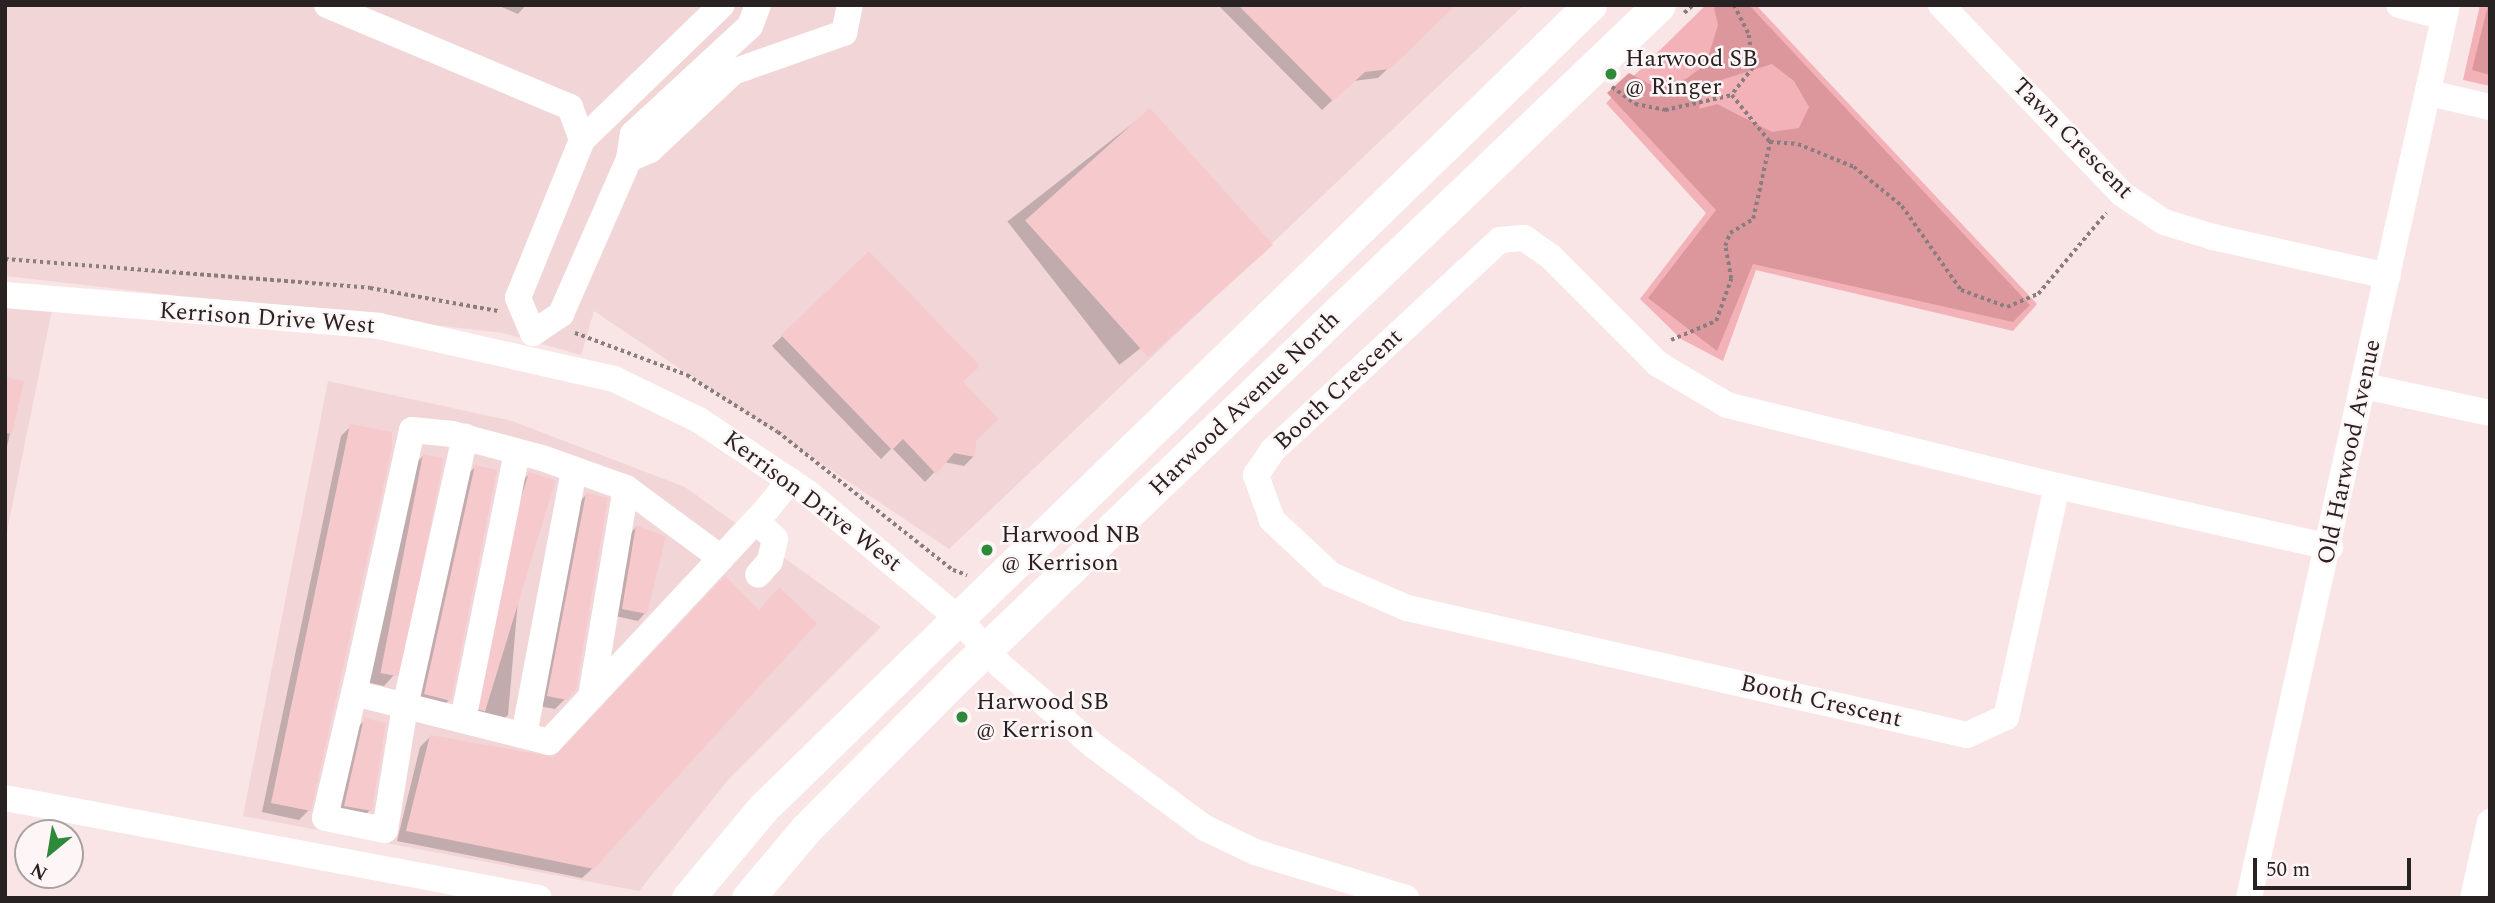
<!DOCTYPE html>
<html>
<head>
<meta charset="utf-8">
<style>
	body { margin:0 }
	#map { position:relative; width:2495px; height:903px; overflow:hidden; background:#f9e5e6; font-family:Spectral,serif }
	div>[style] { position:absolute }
	.built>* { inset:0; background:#f2d6d7 }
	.green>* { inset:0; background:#f2b2b7 }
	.forest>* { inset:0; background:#dc979d }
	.shadow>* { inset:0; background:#0003; transform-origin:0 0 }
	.building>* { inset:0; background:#f6c9cd; transform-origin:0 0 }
	.path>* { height:3.5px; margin-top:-1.75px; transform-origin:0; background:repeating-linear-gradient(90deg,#8a7d7e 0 3.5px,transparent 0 7px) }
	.minor>* { height:26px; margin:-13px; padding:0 13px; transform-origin:13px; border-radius:13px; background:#fff }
	.major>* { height:33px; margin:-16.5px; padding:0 16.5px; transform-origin:16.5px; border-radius:16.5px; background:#fff }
	.dots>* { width:19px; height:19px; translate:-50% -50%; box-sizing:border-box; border:4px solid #fdf5f6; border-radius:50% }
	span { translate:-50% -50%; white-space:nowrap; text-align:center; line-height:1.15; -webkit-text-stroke:5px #fdf5f6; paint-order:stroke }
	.poi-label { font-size:24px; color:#292222 }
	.left { translate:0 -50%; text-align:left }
	.street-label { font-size:24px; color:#292222 }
	.frame { position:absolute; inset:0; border:7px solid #292222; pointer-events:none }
	.north { position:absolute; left:14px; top:819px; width:70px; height:70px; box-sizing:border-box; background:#fdf5f6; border:2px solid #a8a1a1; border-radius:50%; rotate:210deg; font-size:19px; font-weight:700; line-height:28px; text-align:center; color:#292222 }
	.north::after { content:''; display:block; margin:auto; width:24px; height:32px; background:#2e893a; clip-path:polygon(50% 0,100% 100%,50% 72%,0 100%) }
	.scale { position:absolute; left:2253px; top:858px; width:158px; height:32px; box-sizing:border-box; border:4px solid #292222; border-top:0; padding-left:9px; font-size:21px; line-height:24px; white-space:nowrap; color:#292222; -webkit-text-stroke:5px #fdf5f6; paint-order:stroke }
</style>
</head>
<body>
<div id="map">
	<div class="built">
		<div style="clip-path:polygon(5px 5px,1524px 5px,949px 549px,594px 311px,581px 355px,503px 333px,5px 276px)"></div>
		<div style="clip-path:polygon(5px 306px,52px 310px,5px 541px)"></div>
		<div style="clip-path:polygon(328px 381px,512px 421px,685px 487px,881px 627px,728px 780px,639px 891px,243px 816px)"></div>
	</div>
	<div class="green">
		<div style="clip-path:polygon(1706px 5px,1756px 5px,2037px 304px,2013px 331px,1756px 270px,1723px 361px,1681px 339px,1640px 299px,1706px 213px,1606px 103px)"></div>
		<div style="clip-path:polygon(2480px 5px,2490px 5px,2490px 86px,2463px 80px)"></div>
	</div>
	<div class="forest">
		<div style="clip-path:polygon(evenodd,1718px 5px,1749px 5px,2030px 305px,2013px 322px,1753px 264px,1717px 351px,1648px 298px,1716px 210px,1607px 93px,1629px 73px,1655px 87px,1686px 79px,1706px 64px,1718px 25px,1714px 8px,1718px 5px,1772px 64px,1794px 81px,1809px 107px,1799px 128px,1772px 132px,1717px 104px,1699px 109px,1703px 93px,1724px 79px,1772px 64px)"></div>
		<div style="clip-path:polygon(2488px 5px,2490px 5px,2490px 75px,2472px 70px)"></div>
	</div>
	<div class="shadow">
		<div style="clip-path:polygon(497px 5px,526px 5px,518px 14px)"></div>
		<div style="clip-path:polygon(1218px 5px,1454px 5px,1378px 78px,1353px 81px,1322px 110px)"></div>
		<div style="left:1150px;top:110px;width:182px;height:181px;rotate:52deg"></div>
		<div style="clip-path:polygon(869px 253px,961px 383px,975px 441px,974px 456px,964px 466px,944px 462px,925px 482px,892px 448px,881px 459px,772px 346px)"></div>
		<div style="clip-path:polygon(5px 379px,22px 382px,5px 455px)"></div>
		<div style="clip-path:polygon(351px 426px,309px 810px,299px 820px,262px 812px,341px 436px)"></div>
		<div style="clip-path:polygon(424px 455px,394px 675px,384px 686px,366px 682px,413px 466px)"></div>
		<div style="clip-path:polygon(475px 467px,449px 700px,439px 710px,415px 704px,465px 477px)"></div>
		<div style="clip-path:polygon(529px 474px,508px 715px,497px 725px,472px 719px,519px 484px)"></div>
		<div style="clip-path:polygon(586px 495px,575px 689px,555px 709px,538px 706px,576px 505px)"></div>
		<div style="clip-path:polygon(636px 527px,645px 613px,638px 621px,615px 616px,629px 535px)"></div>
		<div style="clip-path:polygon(365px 720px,370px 810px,362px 818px,338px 813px,357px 728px)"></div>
		<div style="clip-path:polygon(430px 737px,554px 759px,593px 868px,582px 878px,397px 841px,420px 747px)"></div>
	</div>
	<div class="building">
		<div style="clip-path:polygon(1238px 5px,1456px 5px,1390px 69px,1365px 72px,1333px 101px)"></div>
		<div style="left:1150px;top:108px;width:184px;height:168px;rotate:48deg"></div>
		<div style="clip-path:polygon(869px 251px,980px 366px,963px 382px,999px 419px,976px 441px,975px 457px,954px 453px,936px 474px,903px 439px,892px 450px,781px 335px)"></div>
		<div style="clip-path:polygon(5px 377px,24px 381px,12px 434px,5px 433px)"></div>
		<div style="clip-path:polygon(350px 424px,392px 432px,392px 447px,311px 811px,271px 803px)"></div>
		<div style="left:423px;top:454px;width:21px;height:223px;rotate:11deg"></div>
		<div style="clip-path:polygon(475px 465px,497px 470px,451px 701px,424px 694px)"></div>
		<div style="left:529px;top:472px;width:28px;height:242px;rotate:17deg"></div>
		<div style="clip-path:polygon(586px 493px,608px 498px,576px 690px,567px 700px,547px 696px)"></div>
		<div style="clip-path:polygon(636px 525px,666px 537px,647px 614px,622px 609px)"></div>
		<div style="clip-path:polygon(725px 576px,759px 610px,779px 587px,817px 623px,594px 869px,406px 831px,430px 735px,554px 757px)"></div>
		<div style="clip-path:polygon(364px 718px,386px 723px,372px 811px,344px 806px)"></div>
	</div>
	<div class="path">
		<div style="left:1734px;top:5px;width:34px;rotate:63deg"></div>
		<div style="left:1749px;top:35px;width:33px;rotate:83deg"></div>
		<div style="left:1753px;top:68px;width:34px;rotate:128deg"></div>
		<div style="left:1732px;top:95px;width:60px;rotate:51deg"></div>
		<div style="left:1770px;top:142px;width:28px;rotate:4deg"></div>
		<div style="left:1798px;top:144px;width:61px;rotate:22.3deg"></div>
		<div style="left:1854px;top:167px;width:62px;rotate:39.1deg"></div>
		<div style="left:1902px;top:206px;width:103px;rotate:54.9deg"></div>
		<div style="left:1961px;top:290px;width:49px;rotate:20.3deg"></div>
		<div style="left:2007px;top:307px;width:34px;rotate:-23deg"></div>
		<div style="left:2038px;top:294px;width:106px;rotate:-50deg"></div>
		<div style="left:1684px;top:13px;width:12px;rotate:-42deg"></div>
		<div style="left:1612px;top:87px;width:29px;rotate:36deg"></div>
		<div style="left:1635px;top:104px;width:31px;rotate:11deg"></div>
		<div style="left:1665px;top:110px;width:69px;rotate:-12.6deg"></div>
		<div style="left:5px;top:259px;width:366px;rotate:4.5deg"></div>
		<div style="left:370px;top:288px;width:130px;rotate:10.2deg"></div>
		<div style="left:575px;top:333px;width:120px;rotate:20.6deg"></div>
		<div style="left:687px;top:375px;width:107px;rotate:32.1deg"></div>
		<div style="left:778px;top:432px;width:223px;rotate:38.3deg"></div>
		<div style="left:953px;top:570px;width:15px;rotate:20deg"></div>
		<div style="left:1671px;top:340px;width:49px;rotate:-22.9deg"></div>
		<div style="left:1716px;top:321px;width:45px;rotate:-70.3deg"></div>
		<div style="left:1731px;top:279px;width:34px;rotate:-100deg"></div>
		<div style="left:1725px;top:246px;width:14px;rotate:-69deg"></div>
		<div style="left:1730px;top:233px;width:27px;rotate:-31deg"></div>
		<div style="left:1753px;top:219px;width:79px;rotate:-77.6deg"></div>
	</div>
	<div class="minor">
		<div style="left:327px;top:5px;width:264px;rotate:22.8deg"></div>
		<div style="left:570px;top:107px;width:35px;rotate:70deg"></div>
		<div style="left:582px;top:140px;width:170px;rotate:112.1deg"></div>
		<div style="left:518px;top:298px;width:38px;rotate:67deg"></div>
		<div style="left:533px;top:333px;width:34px;rotate:-34deg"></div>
		<div style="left:561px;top:314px;width:169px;rotate:-66.3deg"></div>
		<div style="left:629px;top:159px;width:25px;rotate:-81deg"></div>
		<div style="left:633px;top:134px;width:159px;rotate:-42.7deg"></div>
		<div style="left:750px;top:26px;width:22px;rotate:-69deg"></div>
		<div style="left:1941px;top:5px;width:262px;rotate:46.2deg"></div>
		<div style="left:2122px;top:194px;width:50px;rotate:33.7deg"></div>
		<div style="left:2164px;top:222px;width:51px;rotate:17deg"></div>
		<div style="left:2213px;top:237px;width:179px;rotate:12.6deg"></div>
		<div style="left:2399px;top:5px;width:47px;rotate:14.9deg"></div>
		<div style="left:2429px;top:93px;width:63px;rotate:12.9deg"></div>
		<div style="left:582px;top:140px;width:194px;rotate:-44deg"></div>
		<div style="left:629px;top:159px;width:23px;rotate:-23deg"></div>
		<div style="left:650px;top:150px;width:114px;rotate:-43.2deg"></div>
		<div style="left:733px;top:72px;width:118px;rotate:-19.4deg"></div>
		<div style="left:844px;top:33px;width:29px;rotate:-78deg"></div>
		<div style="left:1524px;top:238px;width:32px;rotate:35deg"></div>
		<div style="left:1550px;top:256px;width:153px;rotate:45deg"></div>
		<div style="left:1658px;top:364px;width:80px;rotate:30.7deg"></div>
		<div style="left:1727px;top:405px;width:340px;rotate:13.8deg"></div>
		<div style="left:2057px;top:486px;width:237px;rotate:102.4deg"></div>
		<div style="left:2006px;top:717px;width:43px;rotate:155.2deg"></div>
		<div style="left:1967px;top:735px;width:574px;rotate:-167.22deg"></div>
		<div style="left:1407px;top:608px;width:83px;rotate:-156.5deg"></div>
		<div style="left:1331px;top:575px;width:81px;rotate:-137deg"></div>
		<div style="left:1272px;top:520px;width:48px;rotate:-109.6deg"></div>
		<div style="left:1256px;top:475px;width:30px;rotate:-56deg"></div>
		<div style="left:1273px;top:450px;width:309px;rotate:-42.8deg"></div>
		<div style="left:1500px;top:240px;width:24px;rotate:-5deg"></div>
		<div style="left:5px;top:295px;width:375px;rotate:4.7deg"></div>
		<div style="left:379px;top:326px;width:241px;rotate:12.7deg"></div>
		<div style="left:614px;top:379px;width:94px;rotate:25.8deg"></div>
		<div style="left:699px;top:420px;width:131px;rotate:33.8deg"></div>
		<div style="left:808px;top:493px;width:194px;rotate:39.8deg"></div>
		<div style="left:957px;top:617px;width:66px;rotate:48.1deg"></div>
		<div style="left:1001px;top:666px;width:123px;rotate:40.7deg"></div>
		<div style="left:1094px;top:746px;width:138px;rotate:36.5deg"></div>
		<div style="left:1205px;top:828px;width:55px;rotate:25.6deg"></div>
		<div style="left:1255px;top:852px;width:158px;rotate:16.9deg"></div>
		<div style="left:2364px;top:386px;width:129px;rotate:12.1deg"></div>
		<div style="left:2057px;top:486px;width:280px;rotate:12.6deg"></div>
		<div style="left:756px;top:521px;width:26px;rotate:43deg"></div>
		<div style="left:775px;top:539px;width:23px;rotate:103deg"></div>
		<div style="left:770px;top:561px;width:18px;rotate:131deg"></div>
		<div style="left:721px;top:558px;width:118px;rotate:-143.6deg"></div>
		<div style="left:626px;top:488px;width:89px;rotate:-160.3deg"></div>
		<div style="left:542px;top:458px;width:93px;rotate:-165.1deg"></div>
		<div style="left:452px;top:434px;width:40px;rotate:-174.3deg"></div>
		<div style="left:412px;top:430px;width:269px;rotate:102.4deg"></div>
		<div style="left:354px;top:693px;width:201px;rotate:14.1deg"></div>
		<div style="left:549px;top:742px;width:252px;rotate:-46.9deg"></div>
		<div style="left:721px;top:558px;width:66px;rotate:-46.8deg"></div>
		<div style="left:766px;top:510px;width:38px;rotate:-51deg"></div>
		<div style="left:354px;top:693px;width:128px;rotate:103.1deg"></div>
		<div style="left:325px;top:818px;width:61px;rotate:11.3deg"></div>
		<div style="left:385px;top:830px;width:125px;rotate:-80.8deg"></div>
		<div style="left:405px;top:707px;width:277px;rotate:-77.5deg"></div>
		<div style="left:591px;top:697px;width:212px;rotate:-80.5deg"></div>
		<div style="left:463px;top:720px;width:273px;rotate:-78.6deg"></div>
		<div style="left:524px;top:735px;width:270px;rotate:-79.3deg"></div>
		<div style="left:5px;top:798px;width:543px;rotate:10.61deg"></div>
		<div style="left:2249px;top:898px;width:915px;rotate:-77.5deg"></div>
		<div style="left:2473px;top:898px;width:78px;rotate:-77.4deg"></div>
	</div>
	<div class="major">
		<div style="left:688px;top:898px;width:117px;rotate:-50.2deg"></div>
		<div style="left:763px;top:808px;width:1153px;rotate:-44.16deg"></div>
		<div style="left:748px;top:898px;width:89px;rotate:-50deg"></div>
		<div style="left:805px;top:830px;width:217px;rotate:-45.2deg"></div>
		<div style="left:958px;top:676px;width:970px;rotate:-43.75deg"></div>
	</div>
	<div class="dots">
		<div style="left:1611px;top:74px;background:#2e893a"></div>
		<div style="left:987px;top:550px;background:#2e893a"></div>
		<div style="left:962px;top:717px;background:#2e893a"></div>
	</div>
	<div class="poi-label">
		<span class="left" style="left:1625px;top:74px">Harwood SB<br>@ Ringer</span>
		<span class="left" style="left:1001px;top:550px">Harwood NB<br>@ Kerrison</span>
		<span class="left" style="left:976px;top:717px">Harwood SB<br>@ Kerrison</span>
	</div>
	<div class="street-label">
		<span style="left:2072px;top:139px;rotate:45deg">Tawn Crescent</span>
		<span style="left:267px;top:319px;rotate:4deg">Kerrison Drive West</span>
		<span style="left:1339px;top:390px;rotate:-43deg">Booth Crescent</span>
		<span style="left:1245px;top:404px;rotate:-44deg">Harwood Avenue North</span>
		<span style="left:2350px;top:452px;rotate:-78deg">Old Harwood Avenue</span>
		<span style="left:812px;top:502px;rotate:37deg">Kerrison Drive West</span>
		<span style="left:1821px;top:702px;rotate:13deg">Booth Crescent</span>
	</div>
	<div class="frame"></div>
	<div class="north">N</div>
	<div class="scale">50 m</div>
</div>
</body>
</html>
